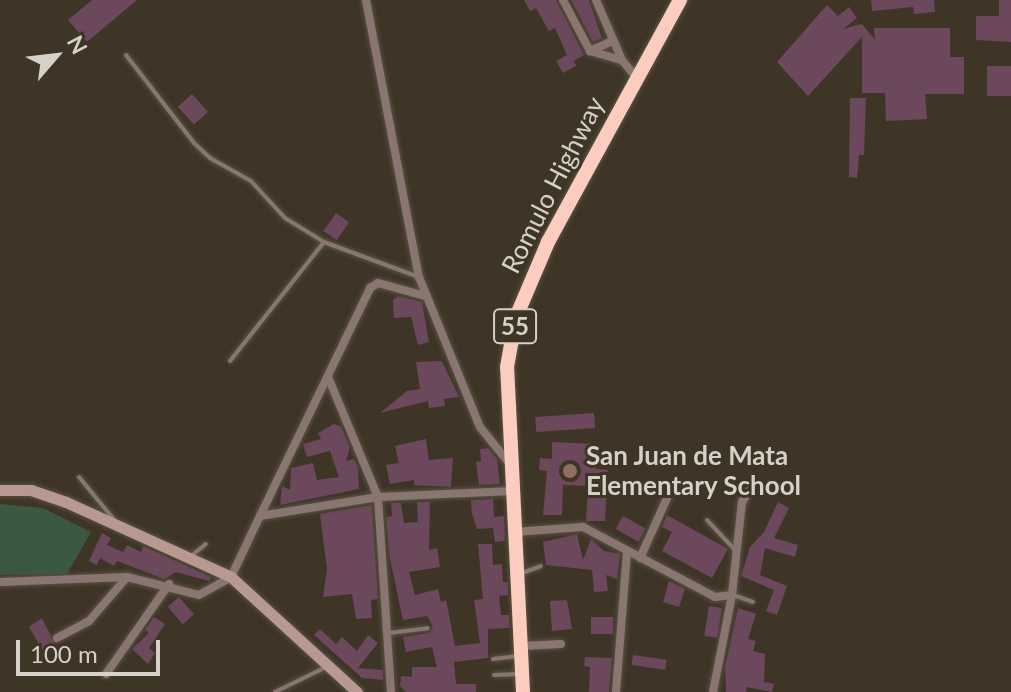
<!DOCTYPE html>
<html>
<head>
<meta charset="utf-8">
<style>
	body { margin:0 }
	#map { position:relative; width:1011px; height:692px; overflow:hidden; background:#3e3527; font-family:Lato,sans-serif }
	div>[style] { position:absolute }
	.green>* { inset:0; background:#3b5842 }
	.building>* { inset:0; background:#6c485c; transform-origin:0 0 }
	.roads { filter:drop-shadow(0 0 2px #595144) drop-shadow(0 0 2px #595144) }
	.lane>* { height:4px; margin:-2px; padding:0 2px; transform-origin:2px; border-radius:2px; background:#897670 }
	.street>* { height:8px; margin:-4px; padding:0 4px; transform-origin:4px; border-radius:4px; background:#897670 }
	.secondary>* { height:11px; margin:-5.5px; padding:0 5.5px; transform-origin:5.5px; border-radius:5.5px; background:#b79990 }
	.highway>* { height:14px; margin:-7px; padding:0 7px; transform-origin:7px; border-radius:7px; background:#fccdbf }
	.dots>* { width:22px; height:22px; translate:-50% -50%; box-sizing:border-box; border:4px solid #3e3527; border-radius:50% }
	span { translate:-50% -50%; white-space:nowrap; text-align:center; line-height:1.15; -webkit-text-stroke:6px #3e3527; paint-order:stroke }
	.shield-label span { padding:2px 6px; background:#3e3527; border:2px solid; border-radius:6px; -webkit-text-stroke-width:0 }
	.shield-label { font-size:24px; color:#d6d1c8; font-weight:700 }
	.street-label { font-size:26px; color:#d6d1c8 }
	.poi-label { font-size:26px; color:#d6d1c8; font-weight:700 }
	.left { translate:0 -50%; text-align:left }
	.north { position:absolute; left:16px; top:16px; width:80px; height:80px; -webkit-text-stroke:6px #3e3527; paint-order:stroke; rotate:62deg; font-size:22px; font-weight:700; line-height:32px; text-align:center; color:#d6d1c8 }
	.north::after { content:''; display:block; margin:auto; width:28px; height:36px; background:#d6d1c8; clip-path:polygon(50% 0,100% 100%,50% 72%,0 100%) }
	.scale { position:absolute; left:16px; top:640px; width:144px; height:36px; box-sizing:border-box; border:4px solid #d6d1c8; border-top:0; padding-left:10px; font-size:24px; line-height:28px; white-space:nowrap; color:#d6d1c8; -webkit-text-stroke:6px #3e3527; paint-order:stroke }
</style>
</head>
<body>
<div id="map">
	<div class="green">
		<div style="clip-path:polygon(0 504px,43px 508px,91px 532px,67px 574px,0 575px)"></div>
	</div>
	<div class="building">
		<div style="clip-path:polygon(92px 0,137px 0,87px 42px,68px 20px)"></div>
		<div style="clip-path:polygon(524px 0,556px 0,584px 55px,574px 61px,576px 66px,563px 73px,556px 61px,567px 55px,555px 28px,549px 31px,536px 8px,530px 11px)"></div>
		<div style="clip-path:polygon(571px 0,589px 0,602px 38px,593px 42px)"></div>
		<div style="clip-path:polygon(871px 0,934px 0,935px 12px,914px 14px,913px 7px,872px 11px)"></div>
		<div style="clip-path:polygon(999px 0,1011px 0,1011px 42px,976px 40px,976px 16px,999px 16px)"></div>
		<div style="clip-path:polygon(827px 5px,838px 16px,849px 7px,857px 18px,843px 29px,862px 24px,875px 40px,874px 28px,950px 28px,950px 57px,964px 57px,964px 94px,925px 94px,927px 119px,886px 121px,885px 93px,862px 93px,862px 37px,808px 96px,777px 62px)"></div>
		<div style="left:987px;top:66px;width:24px;height:30px"></div>
		<div style="left:192px;top:94px;width:24px;height:19px;rotate:48deg"></div>
		<div style="clip-path:polygon(850px 98px,866px 98px,864px 155px,859px 155px,857px 178px,849px 177px)"></div>
		<div style="left:336px;top:213px;width:16px;height:22px;rotate:35deg"></div>
		<div style="clip-path:polygon(398px 296px,422px 302px,429px 342px,418px 345px,411px 317px,394px 318px,393px 300px)"></div>
		<div style="clip-path:polygon(442px 361px,459px 397px,444px 399px,445px 406px,429px 408px,428px 401px,380px 413px,407px 391px,420px 389px,416px 362px)"></div>
		<div style="left:594px;top:413px;width:15px;height:59px;rotate:86deg"></div>
		<div style="clip-path:polygon(334px 424px,341px 427px,350px 447px,346px 461px,354px 459px,358px 467px,359px 489px,280px 505px,282px 486px,290px 490px,291px 468px,313px 463px,317px 480px,339px 477px,330px 451px,307px 457px,303px 444px,321px 439px,318px 433px)"></div>
		<div style="clip-path:polygon(426px 439px,429px 460px,453px 458px,451px 487px,414px 485px,414px 480px,390px 484px,386px 465px,399px 463px,395px 446px)"></div>
		<div style="clip-path:polygon(552px 442px,597px 444px,596px 469px,608px 470px,605px 521px,586px 521px,588px 486px,563px 485px,562px 515px,543px 515px,547px 471px,539px 470px,540px 458px,552px 459px)"></div>
		<div style="clip-path:polygon(488px 448px,497px 459px,500px 484px,479px 485px,476px 462px,481px 461px,480px 449px)"></div>
		<div style="clip-path:polygon(493px 499px,494px 517px,504px 516px,505px 541px,495px 542px,493px 528px,477px 529px,472px 514px,471px 500px)"></div>
		<div style="clip-path:polygon(417px 502px,430px 502px,429px 550px,437px 548px,440px 567px,409px 572px,415px 595px,438px 589px,441px 602px,446px 600px,455px 646px,480px 643px,474px 600px,483px 599px,478px 544px,492px 544px,493px 565px,502px 564px,503px 582px,508px 582px,508px 595px,499px 596px,501px 615px,509px 615px,510px 628px,488px 629px,488px 658px,454px 662px,456px 684px,476px 684px,476px 692px,406px 692px,400px 686px,401px 676px,412px 677px,412px 667px,437px 667px,432px 647px,406px 652px,403px 637px,429px 633px,433px 627px,427px 616px,403px 620px,389px 554px,386px 517px,392px 516px,391px 503px,401px 503px,404px 523px,418px 522px)"></div>
		<div style="clip-path:polygon(778px 502px,789px 508px,774px 538px,798px 545px,795px 557px,765px 548px,760px 575px,787px 586px,777px 615px,766px 611px,774px 590px,741px 576px,750px 547px,764px 532px)"></div>
		<div style="clip-path:polygon(372px 505px,378px 599px,371px 600px,372px 618px,356px 619px,352px 594px,323px 597px,327px 569px,320px 514px)"></div>
		<div style="clip-path:polygon(667px 515px,728px 549px,712px 578px,662px 551px,672px 532px,662px 527px)"></div>
		<div style="left:623px;top:516px;width:26px;height:15px;rotate:29deg"></div>
		<div style="clip-path:polygon(102px 533px,111px 538px,107px 545px,123px 552px,127px 545px,141px 552px,143px 546px,211px 577px,209px 581px,176px 572px,164px 579px,117px 561px,114px 566px,100px 558px,97px 565px,89px 561px)"></div>
		<div style="clip-path:polygon(577px 534px,583px 560px,591px 539px,604px 551px,620px 554px,617px 579px,606px 575px,608px 591px,594px 592px,592px 570px,546px 565px,543px 542px)"></div>
		<div style="clip-path:polygon(669px 581px,685px 589px,679px 607px,663px 602px)"></div>
		<div style="left:179px;top:597px;width:23px;height:15px;rotate:49deg"></div>
		<div style="clip-path:polygon(567px 600px,572px 629px,552px 631px,550px 601px)"></div>
		<div style="left:709px;top:606px;width:13px;height:30px;rotate:9deg"></div>
		<div style="clip-path:polygon(738px 608px,756px 614px,748px 639px,756px 641px,753px 651px,765px 654px,764px 682px,774px 684px,772px 692px,747px 687px,746px 692px,726px 692px,725px 667px)"></div>
		<div style="clip-path:polygon(154px 617px,165px 624px,149px 648px,155px 653px,148px 664px,132px 649px,149px 633px,145px 630px)"></div>
		<div style="left:613px;top:617px;width:17px;height:22px;rotate:90deg"></div>
		<div style="clip-path:polygon(42px 618px,55px 644px,43px 651px,29px 627px)"></div>
		<div style="clip-path:polygon(320px 629px,336px 644px,342px 637px,357px 651px,368px 635px,378px 643px,358px 668px,383px 670px,383px 680px,362px 678px,314px 635px)"></div>
		<div style="left:633px;top:655px;width:34px;height:10px;rotate:8deg"></div>
		<div style="clip-path:polygon(585px 657px,612px 658px,609px 692px,589px 692px,590px 667px,584px 666px)"></div>
	</div>
	<div class="roads">
		<div class="lane">
			<div style="left:126px;top:55px;width:111px;rotate:52.3deg"></div>
			<div style="left:194px;top:143px;width:22px;rotate:43deg"></div>
			<div style="left:210px;top:158px;width:47px;rotate:29.3deg"></div>
			<div style="left:251px;top:181px;width:50px;rotate:47.4deg"></div>
			<div style="left:285px;top:218px;width:46px;rotate:31.6deg"></div>
			<div style="left:324px;top:242px;width:98px;rotate:20.3deg"></div>
			<div style="left:230px;top:361px;width:152px;rotate:-51.7deg"></div>
			<div style="left:79px;top:477px;width:58px;rotate:50.6deg"></div>
			<div style="left:707px;top:520px;width:41px;rotate:47deg"></div>
			<div style="left:191px;top:556px;width:19px;rotate:-39deg"></div>
			<div style="left:522px;top:573px;width:20px;rotate:-20deg"></div>
			<div style="left:733px;top:595px;width:21px;rotate:19deg"></div>
			<div style="left:389px;top:633px;width:39px;rotate:-7deg"></div>
			<div style="left:493px;top:659px;width:25px;rotate:-7deg"></div>
			<div style="left:494px;top:675px;width:26px;rotate:-2deg"></div>
			<div style="left:275px;top:692px;width:57px;rotate:-26.1deg"></div>
		</div>
		<div class="street">
			<div style="left:366px;top:0;width:282px;rotate:79.2deg"></div>
			<div style="left:419px;top:277px;width:162px;rotate:67.9deg"></div>
			<div style="left:480px;top:427px;width:46px;rotate:51.1deg"></div>
			<div style="left:563px;top:0;width:58px;rotate:62.1deg"></div>
			<div style="left:590px;top:51px;width:33px;rotate:16deg"></div>
			<div style="left:622px;top:60px;width:22px;rotate:51deg"></div>
			<div style="left:596px;top:0;width:65px;rotate:66.6deg"></div>
			<div style="left:590px;top:51px;width:24px;rotate:-24deg"></div>
			<div style="left:328px;top:377px;width:130px;rotate:67.4deg"></div>
			<div style="left:378px;top:497px;width:195px;rotate:86.2deg"></div>
			<div style="left:260px;top:516px;width:253px;rotate:-64.2deg"></div>
			<div style="left:370px;top:288px;width:9px;rotate:-32deg"></div>
			<div style="left:378px;top:283px;width:49px;rotate:15.5deg"></div>
			<div style="left:514px;top:532px;width:69px;rotate:-4.1deg"></div>
			<div style="left:583px;top:527px;width:149px;rotate:27.9deg"></div>
			<div style="left:715px;top:597px;width:17px;rotate:-7deg"></div>
			<div style="left:640px;top:558px;width:68px;rotate:-65.7deg"></div>
			<div style="left:0;top:582px;width:127px;rotate:-2.3deg"></div>
			<div style="left:127px;top:577px;width:74px;rotate:14deg"></div>
			<div style="left:199px;top:595px;width:37px;rotate:-29deg"></div>
			<div style="left:231px;top:577px;width:68px;rotate:-64.6deg"></div>
			<div style="left:260px;top:516px;width:120px;rotate:-9.1deg"></div>
			<div style="left:378px;top:497px;width:133px;rotate:-2.6deg"></div>
			<div style="left:57px;top:638px;width:36px;rotate:-28deg"></div>
			<div style="left:89px;top:621px;width:58px;rotate:-49.2deg"></div>
			<div style="left:520px;top:646px;width:41px;rotate:-2.8deg"></div>
			<div style="left:106px;top:674px;width:110px;rotate:-55deg"></div>
			<div style="left:616px;top:692px;width:141px;rotate:-85.5deg"></div>
			<div style="left:713px;top:692px;width:99px;rotate:-78.9deg"></div>
			<div style="left:732px;top:595px;width:94px;rotate:-83.9deg"></div>
			<div style="left:742px;top:502px;width:20px;rotate:-57deg"></div>
		</div>
		<div class="secondary">
			<div style="left:0;top:490px;width:31px"></div>
			<div style="left:31px;top:490px;width:37px;rotate:19deg"></div>
			<div style="left:66px;top:502px;width:181px;rotate:24.4deg"></div>
			<div style="left:231px;top:577px;width:171px;rotate:42.4deg"></div>
		</div>
		<div class="highway">
			<div style="left:523px;top:692px;width:325px;rotate:-92.8deg"></div>
			<div style="left:507px;top:367px;width:51px;rotate:-79.8deg"></div>
			<div style="left:516px;top:317px;width:82px;rotate:-66.9deg"></div>
			<div style="left:548px;top:242px;width:276px;rotate:-61.4deg"></div>
		</div>
	</div>
	<div class="dots">
		<div style="left:570px;top:471px;background:#8d6e63"></div>
	</div>
	<div class="shield-label">
		<span style="left:515px;top:326px">55</span>
	</div>
	<div class="street-label">
		<span style="left:553px;top:185px;rotate:-63deg">Romulo Highway</span>
	</div>
	<div class="poi-label">
		<span class="left" style="left:586px;top:471px">San Juan de Mata<br>Elementary School</span>
	</div>
	<div class="north">N</div>
	<div class="scale">100 m</div>
</div>
</body>
</html>
